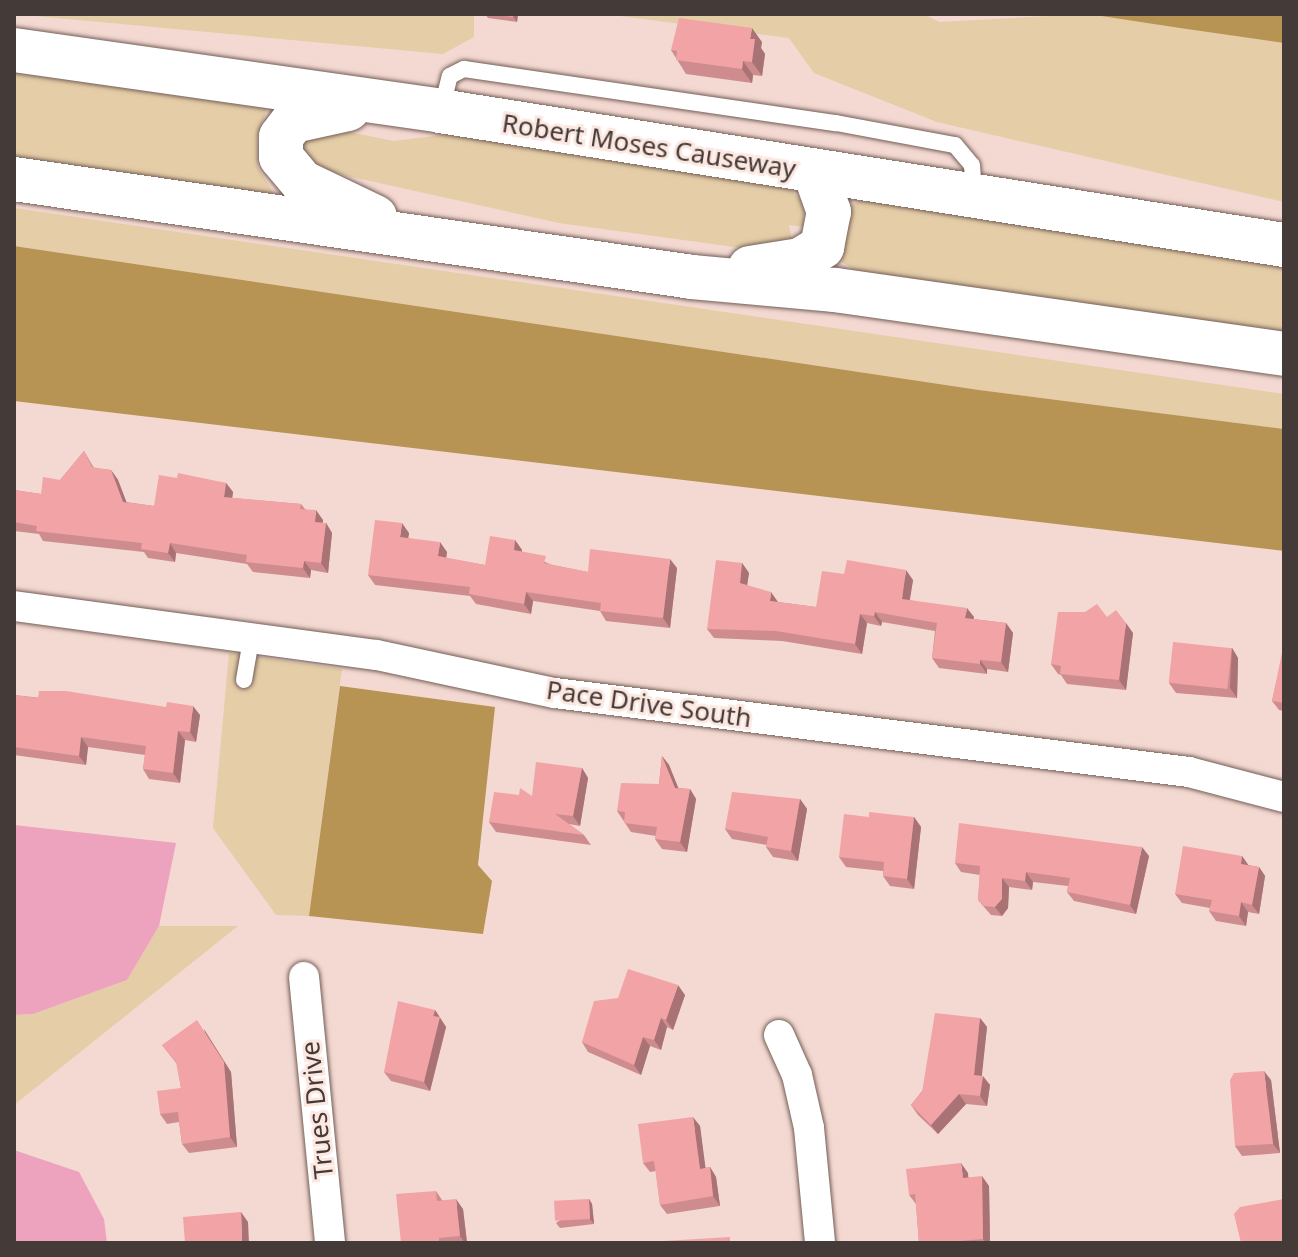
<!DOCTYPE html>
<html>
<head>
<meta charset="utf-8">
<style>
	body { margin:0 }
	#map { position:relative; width:1298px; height:1257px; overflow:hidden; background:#f3d9d1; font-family:"Noto Sans",sans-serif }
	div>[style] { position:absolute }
	.green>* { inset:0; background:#e4cda7 }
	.forest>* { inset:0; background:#b79454 }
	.water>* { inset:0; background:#eda3be }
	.roads { filter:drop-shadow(0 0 2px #745e57) drop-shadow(0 0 2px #745e57) }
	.service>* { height:16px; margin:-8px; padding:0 8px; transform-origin:8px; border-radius:8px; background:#fff }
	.minor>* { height:30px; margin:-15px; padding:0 15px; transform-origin:15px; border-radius:15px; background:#fff }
	.motorway>* { height:44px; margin:-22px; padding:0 22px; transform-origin:22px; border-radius:22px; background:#fff }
	.wall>* { inset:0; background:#cf8c8f }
	.shaded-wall>* { inset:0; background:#a97274 }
	.building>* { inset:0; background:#f1a3a6; transform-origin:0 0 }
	span { translate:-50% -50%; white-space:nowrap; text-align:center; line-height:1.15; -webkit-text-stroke:6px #fce8e1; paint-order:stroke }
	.street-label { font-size:26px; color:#443a37 }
	.frame { position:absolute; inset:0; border:16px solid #443a37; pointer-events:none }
</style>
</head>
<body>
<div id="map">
	<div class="green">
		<div style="clip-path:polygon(14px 14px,474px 14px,474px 37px,443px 54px)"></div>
		<div style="clip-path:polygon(605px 14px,924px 14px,939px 22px,1088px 14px,1284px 43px,1284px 202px,937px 122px,814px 73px,789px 38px)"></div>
		<div style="clip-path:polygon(14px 65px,269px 102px,257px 139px,258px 167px,274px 194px,14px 157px)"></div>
		<div style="clip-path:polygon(309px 124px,394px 141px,450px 134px,784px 183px,804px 203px,804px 227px,789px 225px,793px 249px,785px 254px,559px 223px,307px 167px,296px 133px)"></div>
		<div style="clip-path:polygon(888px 197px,1284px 262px,1284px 341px,858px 272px,840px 261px,842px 211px,859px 201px)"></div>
		<div style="clip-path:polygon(14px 208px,1284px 394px,1284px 429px,979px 390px,14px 246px)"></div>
		<div style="clip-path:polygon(229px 653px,342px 669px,309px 916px,276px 915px,213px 828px)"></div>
		<div style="clip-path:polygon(159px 926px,238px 926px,14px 1105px,14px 1015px,33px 1014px,127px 980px)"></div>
	</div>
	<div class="forest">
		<div style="clip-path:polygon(1088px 14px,1284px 14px,1284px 43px,1180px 28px)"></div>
		<div style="clip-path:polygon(14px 246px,979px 390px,1284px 429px,1284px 551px,14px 401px)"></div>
		<div style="clip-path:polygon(340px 686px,495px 707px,478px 865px,492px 881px,483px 934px,309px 916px)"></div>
	</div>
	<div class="water">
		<div style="clip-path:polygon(14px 825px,176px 843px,159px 926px,127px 980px,33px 1014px,14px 1015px)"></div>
		<div style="clip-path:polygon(14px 1150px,79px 1172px,104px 1219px,107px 1243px,14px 1243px)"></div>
	</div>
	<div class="roads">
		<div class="service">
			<div style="left:441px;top:111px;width:36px;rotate:-76deg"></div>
			<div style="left:450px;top:76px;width:16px;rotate:-27deg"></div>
			<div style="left:464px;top:69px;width:376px;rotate:8.3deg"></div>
			<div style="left:836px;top:123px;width:121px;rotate:10.5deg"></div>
			<div style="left:955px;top:145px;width:26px;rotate:50deg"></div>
			<div style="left:972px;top:165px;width:30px;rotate:86deg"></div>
			<div style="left:244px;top:680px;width:41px;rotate:-80.1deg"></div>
		</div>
		<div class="minor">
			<div style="left:14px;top:606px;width:366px;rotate:7.7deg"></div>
			<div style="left:377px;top:655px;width:182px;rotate:12.1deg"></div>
			<div style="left:555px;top:693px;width:639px;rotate:7.1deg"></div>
			<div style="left:1189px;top:772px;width:98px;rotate:14.7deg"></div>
			<div style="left:304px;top:977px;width:267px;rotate:84.4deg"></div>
			<div style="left:779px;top:1035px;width:44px;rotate:65.8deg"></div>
			<div style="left:797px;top:1075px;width:54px;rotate:77.2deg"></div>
			<div style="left:809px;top:1128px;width:116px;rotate:84.5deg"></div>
		</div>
		<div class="motorway">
			<div style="left:14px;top:50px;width:430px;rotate:8.1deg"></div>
			<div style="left:440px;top:111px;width:855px;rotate:9.02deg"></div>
			<div style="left:348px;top:109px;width:56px;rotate:167.7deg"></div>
			<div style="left:293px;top:121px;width:20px;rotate:127deg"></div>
			<div style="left:281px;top:137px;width:20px;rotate:90deg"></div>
			<div style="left:281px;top:157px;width:33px;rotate:50deg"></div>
			<div style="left:302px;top:182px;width:81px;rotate:25.6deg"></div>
			<div style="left:14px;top:179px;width:685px;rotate:8.22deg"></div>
			<div style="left:692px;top:277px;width:144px;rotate:5.2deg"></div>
			<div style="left:835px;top:290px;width:454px;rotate:8.1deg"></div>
			<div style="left:750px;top:268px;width:51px;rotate:-9.1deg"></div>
			<div style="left:800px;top:260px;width:26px;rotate:-31deg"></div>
			<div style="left:822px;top:247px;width:36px;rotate:-79deg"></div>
			<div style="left:829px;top:212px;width:41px;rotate:-109.7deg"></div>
		</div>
	</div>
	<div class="wall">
		<div style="clip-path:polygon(485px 14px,518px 14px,517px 22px,488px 18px)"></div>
		<div style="clip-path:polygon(762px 42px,761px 48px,765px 54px,762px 76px,753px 75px,752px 83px,686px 74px,671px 50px)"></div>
		<div style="clip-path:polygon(84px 451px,94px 468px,111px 470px,118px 480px,126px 502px,154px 506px,177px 478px,226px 483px,233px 492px,232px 498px,301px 504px,305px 509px,323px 520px,323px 523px,326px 523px,332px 533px,328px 573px,311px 570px,310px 578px,253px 572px,247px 564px,176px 553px,175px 562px,148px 558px,144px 552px,43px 541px,39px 534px,14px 531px,14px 490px,41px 494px,60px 480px)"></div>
		<div style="clip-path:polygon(409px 533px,408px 538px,447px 552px,446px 558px,485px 565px,515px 540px,522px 550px,522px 552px,552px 565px,588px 572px,677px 568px,670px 628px,606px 621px,600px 611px,533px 601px,531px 614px,476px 604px,470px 596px,375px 585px,368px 575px)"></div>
		<div style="clip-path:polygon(742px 563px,749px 573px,747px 585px,778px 602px,816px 607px,844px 574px,913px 580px,910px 600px,974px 617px,973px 619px,1006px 623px,1013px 633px,1008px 672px,987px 669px,987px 674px,939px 668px,932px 658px,935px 631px,882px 622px,881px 626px,867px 623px,862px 654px,782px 641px,714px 638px,707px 629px)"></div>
		<div style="clip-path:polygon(1107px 617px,1133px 633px,1126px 690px,1067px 684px,1061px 675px,1058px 674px,1051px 664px)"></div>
		<div style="clip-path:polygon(1232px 648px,1238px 658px,1237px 698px,1176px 693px,1169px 683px)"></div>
		<div style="clip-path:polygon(1284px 649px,1284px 711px,1279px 710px,1272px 701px)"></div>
		<div style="clip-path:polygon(14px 695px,200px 715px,196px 742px,185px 740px,180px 783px,149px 779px,143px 769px,145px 755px,88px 747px,86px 765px,14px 755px)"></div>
		<div style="clip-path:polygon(662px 756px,669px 765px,678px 788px,690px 789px,696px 799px,687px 852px,662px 849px,655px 839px,656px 836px,631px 832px,617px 811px,659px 784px)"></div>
		<div style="clip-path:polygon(582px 768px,588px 778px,580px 826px,569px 824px,584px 835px,591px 845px,496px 832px,489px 822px,532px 796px)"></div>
		<div style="clip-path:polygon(800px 799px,807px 809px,798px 861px,773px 857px,766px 847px,767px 845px,732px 839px,725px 829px)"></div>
		<div style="clip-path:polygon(869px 817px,914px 817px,921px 827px,914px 889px,890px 886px,883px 876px,883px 871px,846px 867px,839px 857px)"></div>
		<div style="clip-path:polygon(1149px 856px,1136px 914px,1074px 901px,1067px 892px,1068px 886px,1033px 882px,1032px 890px,1009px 887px,1008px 908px,1002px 916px,991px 915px,978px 900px,980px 875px,961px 872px,955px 863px)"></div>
		<div style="clip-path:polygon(1242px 856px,1248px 865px,1259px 867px,1265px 876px,1259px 914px,1248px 912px,1246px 926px,1216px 921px,1209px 911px,1210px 908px,1182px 903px,1175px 894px)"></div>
		<div style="clip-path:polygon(685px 995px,673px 1030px,667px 1027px,661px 1050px,650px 1046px,641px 1075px,588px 1052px,582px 1042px)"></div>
		<div style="clip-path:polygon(435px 1010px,446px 1027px,430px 1091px,391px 1081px,384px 1072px)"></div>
		<div style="clip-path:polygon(980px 1018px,987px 1027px,981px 1076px,990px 1085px,987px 1106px,966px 1104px,938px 1134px,918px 1115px,911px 1105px)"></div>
		<div style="clip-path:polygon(162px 1045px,231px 1072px,237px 1147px,189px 1153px,182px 1144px,179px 1122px,167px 1124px,160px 1114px,181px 1088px,177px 1064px)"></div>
		<div style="clip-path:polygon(1271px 1080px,1280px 1153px,1242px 1156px,1235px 1146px)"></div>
		<div style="clip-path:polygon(700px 1126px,705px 1168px,710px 1167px,716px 1177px,720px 1206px,667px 1214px,660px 1205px,656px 1171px,650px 1172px,643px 1163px)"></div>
		<div style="clip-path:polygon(968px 1173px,968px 1177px,989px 1186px,990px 1243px,919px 1243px,916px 1204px,909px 1195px)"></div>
		<div style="clip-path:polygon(436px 1191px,442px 1200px,463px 1209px,467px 1243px,401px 1243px)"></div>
		<div style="clip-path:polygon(589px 1199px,592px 1204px,594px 1224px,560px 1228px,556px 1223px)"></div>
	</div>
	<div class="shaded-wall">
		<div style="clip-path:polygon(514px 14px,518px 14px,517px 22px,513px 17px)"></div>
		<div style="clip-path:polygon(752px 28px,762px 42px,761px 48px,765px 54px,762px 76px,752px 62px,750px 39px)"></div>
		<div style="clip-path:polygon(743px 61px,753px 75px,752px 83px,742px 69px)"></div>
		<div style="clip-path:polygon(111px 470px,118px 480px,130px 511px,123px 502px)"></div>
		<div style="clip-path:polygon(226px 483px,233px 492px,231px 507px,224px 497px)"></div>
		<div style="clip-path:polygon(316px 510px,323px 520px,322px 532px,315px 522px)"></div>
		<div style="clip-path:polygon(326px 523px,332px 533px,328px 573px,321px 563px)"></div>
		<div style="clip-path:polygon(402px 523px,409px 533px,407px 546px,400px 537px)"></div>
		<div style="clip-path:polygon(515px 540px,522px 550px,520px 560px,514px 550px)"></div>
		<div style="clip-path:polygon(440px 542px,447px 552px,445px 566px,438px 556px)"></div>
		<div style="clip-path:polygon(170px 543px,176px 553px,175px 562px,168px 553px)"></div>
		<div style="clip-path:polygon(670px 559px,677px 568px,670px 628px,663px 618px)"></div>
		<div style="clip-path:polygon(304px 561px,311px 570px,310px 578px,303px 568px)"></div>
		<div style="clip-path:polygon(742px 563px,749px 573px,746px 593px,740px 583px)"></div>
		<div style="clip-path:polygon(906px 570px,913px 580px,908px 609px,902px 599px)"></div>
		<div style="clip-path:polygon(526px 592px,533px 601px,531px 614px,524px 604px)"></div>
		<div style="clip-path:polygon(771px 592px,778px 602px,770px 601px)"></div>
		<div style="clip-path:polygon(967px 608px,974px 617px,972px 628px,965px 618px)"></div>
		<div style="clip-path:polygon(875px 612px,882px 622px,881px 626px,874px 616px)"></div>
		<div style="clip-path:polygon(860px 614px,867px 623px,862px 654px,855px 644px)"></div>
		<div style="clip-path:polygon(1006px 623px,1013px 633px,1008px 672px,1001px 662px)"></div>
		<div style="clip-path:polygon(1126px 623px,1133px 633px,1126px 690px,1119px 680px)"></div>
		<div style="clip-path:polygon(1232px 648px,1238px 658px,1237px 698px,1230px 688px)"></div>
		<div style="clip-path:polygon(980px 660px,987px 669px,987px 674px,980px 664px)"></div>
		<div style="clip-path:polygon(193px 706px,200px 715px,196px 742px,190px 732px)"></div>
		<div style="clip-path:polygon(178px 731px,185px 740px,180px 783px,173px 773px)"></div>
		<div style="clip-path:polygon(81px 737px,88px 747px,86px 765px,79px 756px)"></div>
		<div style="clip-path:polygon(662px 756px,669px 765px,682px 797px,675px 788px)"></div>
		<div style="clip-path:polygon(582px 768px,588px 778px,580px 826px,573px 816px)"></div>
		<div style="clip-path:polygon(690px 789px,696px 799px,687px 852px,680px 842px)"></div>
		<div style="clip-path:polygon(800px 799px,807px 809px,798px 861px,791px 851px)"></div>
		<div style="clip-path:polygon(914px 817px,921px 827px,914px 889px,907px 879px)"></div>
		<div style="clip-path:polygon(1142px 847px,1149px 856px,1136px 914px,1130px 905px)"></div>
		<div style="clip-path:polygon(1242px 856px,1249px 866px,1241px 864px)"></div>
		<div style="clip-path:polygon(1259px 867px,1265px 876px,1259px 914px,1252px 905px)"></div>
		<div style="clip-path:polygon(1026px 872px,1033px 882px,1032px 890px,1025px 881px)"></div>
		<div style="clip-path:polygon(1002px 878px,1009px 887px,1008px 908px,1002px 916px,995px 907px)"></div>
		<div style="clip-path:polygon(1241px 902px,1248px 912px,1246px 926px,1239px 916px)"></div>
		<div style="clip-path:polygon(678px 985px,685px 995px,673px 1030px,666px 1020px)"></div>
		<div style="clip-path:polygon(435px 1010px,446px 1027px,430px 1091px,424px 1082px)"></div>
		<div style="clip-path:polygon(661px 1018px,667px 1027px,661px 1050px,654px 1040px)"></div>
		<div style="clip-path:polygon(980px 1018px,987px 1027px,981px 1084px,974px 1075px)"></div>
		<div style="clip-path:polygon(204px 1029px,231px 1072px,237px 1147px,230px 1137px)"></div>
		<div style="clip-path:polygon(643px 1037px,650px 1046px,641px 1075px,634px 1065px)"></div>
		<div style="clip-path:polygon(1264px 1071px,1271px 1080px,1280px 1153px,1273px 1144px)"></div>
		<div style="clip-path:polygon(983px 1076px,990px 1085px,987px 1106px,980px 1096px)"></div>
		<div style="clip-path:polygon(959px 1094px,966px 1104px,938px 1134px,931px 1125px)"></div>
		<div style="clip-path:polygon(693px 1117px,700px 1126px,707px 1179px,700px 1169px)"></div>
		<div style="clip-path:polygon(961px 1163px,968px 1173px,969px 1188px,963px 1178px)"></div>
		<div style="clip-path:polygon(710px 1167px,716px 1177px,720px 1206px,713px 1196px)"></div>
		<div style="clip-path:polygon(982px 1176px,989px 1186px,990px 1243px,986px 1243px,983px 1239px)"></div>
		<div style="clip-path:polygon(456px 1199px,463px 1209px,467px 1243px,465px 1243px,460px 1236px)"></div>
		<div style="clip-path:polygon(589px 1199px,592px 1204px,594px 1224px,590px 1219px)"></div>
		<div style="clip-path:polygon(241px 1212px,248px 1222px,249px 1243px,242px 1243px)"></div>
	</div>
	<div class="building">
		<div style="clip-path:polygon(490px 14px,514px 14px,513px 17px)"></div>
		<div style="clip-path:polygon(679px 18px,752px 28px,750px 39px,755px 39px,752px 62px,743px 61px,742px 69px,676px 60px,677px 51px,671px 50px)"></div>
		<div style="clip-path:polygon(84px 451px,92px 467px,111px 470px,123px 502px,154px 506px,159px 475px,177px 478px,178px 473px,226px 483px,224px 497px,301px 504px,300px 509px,316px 510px,315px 522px,326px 523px,321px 563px,304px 561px,303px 568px,246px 562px,247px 555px,170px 543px,168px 553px,141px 549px,142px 543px,36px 531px,37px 526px,14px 522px,14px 490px,41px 494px,43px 477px,60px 480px)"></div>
		<div style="clip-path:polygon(375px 520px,402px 523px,400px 537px,440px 542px,438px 556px,485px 565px,490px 536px,515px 540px,514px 550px,546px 556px,544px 563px,588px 572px,590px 549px,670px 559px,663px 618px,600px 611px,601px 603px,526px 592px,524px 604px,469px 594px,470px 587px,368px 575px)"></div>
		<div style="clip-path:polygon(716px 560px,742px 563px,740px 583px,771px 592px,770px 601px,816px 607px,822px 571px,844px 574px,847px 560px,906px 570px,902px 599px,967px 608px,965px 618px,1006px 623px,1001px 662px,980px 660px,980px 664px,932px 658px,937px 623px,875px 612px,874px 616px,860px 614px,855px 644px,776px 631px,707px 629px)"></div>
		<div style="clip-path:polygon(1097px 604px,1107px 617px,1116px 610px,1126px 623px,1119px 680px,1060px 674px,1061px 666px,1051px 664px,1058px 612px,1085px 612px)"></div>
		<div style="left:1173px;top:642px;width:59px;height:41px;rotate:6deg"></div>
		<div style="clip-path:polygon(1283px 648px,1284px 649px,1284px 703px,1272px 701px)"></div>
		<div style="clip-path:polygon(39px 691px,66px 691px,166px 707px,167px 702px,193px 706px,190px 732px,178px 731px,173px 773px,143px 769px,146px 746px,81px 737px,79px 756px,14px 747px,14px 695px,38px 698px)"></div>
		<div style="clip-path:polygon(662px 756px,675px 788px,690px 789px,680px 842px,655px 839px,657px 827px,624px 823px,625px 812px,617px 811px,621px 783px,659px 784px)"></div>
		<div style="clip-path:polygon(536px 762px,582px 768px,573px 816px,555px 814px,584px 835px,489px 822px,494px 792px,519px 795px,520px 788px,532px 796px)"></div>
		<div style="clip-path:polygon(732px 792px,800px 799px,791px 851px,766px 847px,768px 837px,725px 829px)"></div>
		<div style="clip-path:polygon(869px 812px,914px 817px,907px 879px,883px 876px,884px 862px,839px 857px,844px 814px,869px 817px)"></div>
		<div style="clip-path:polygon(959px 823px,1142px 847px,1130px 905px,1067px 892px,1070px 878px,1026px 872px,1025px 881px,1002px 878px,1002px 899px,995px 907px,984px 906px,978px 900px,980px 866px,955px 863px)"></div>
		<div style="clip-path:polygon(1183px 846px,1242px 856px,1241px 864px,1259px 867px,1252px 905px,1241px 902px,1239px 916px,1209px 911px,1212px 900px,1175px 894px)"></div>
		<div style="clip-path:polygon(628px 969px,678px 985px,666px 1020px,661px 1018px,654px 1040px,643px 1037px,634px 1065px,582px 1042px,594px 1001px,618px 998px)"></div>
		<div style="clip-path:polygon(398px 1001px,435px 1010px,433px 1016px,440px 1017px,424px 1082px,384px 1072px)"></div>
		<div style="clip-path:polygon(935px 1013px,980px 1018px,974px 1075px,983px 1076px,980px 1096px,959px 1094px,931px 1125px,911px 1105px,922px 1092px)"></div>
		<div style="clip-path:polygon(197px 1020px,224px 1062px,230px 1137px,182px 1144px,178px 1112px,160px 1114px,157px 1091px,181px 1088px,176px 1062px,162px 1045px)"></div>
		<div style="clip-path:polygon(1264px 1071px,1273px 1144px,1235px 1146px,1230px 1080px,1234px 1073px)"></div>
		<div style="clip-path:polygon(693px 1117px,700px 1169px,710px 1167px,713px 1196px,660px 1205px,654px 1161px,643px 1163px,638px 1124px)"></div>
		<div style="clip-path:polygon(961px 1163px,963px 1178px,982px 1176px,983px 1239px,938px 1243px,919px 1243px,915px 1194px,909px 1195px,906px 1169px)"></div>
		<div style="clip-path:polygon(436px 1191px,437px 1201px,456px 1199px,460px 1236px,439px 1238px,439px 1243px,401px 1243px,396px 1194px)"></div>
		<div style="left:589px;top:1199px;width:20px;height:35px;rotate:87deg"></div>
		<div style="clip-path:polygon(1284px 1199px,1284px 1243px,1241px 1243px,1234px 1214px,1240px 1207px)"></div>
		<div style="clip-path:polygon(241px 1212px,242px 1243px,185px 1243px,183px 1217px)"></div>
		<div style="clip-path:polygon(730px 1237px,730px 1243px,664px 1243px,664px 1241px)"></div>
	</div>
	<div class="street-label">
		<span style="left:649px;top:146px;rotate:9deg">Robert Moses Causeway</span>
		<span style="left:649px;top:704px;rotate:8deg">Pace Drive South</span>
		<span style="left:317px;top:1110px;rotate:-96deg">Trues Drive</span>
	</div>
	<div class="frame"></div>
</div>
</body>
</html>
